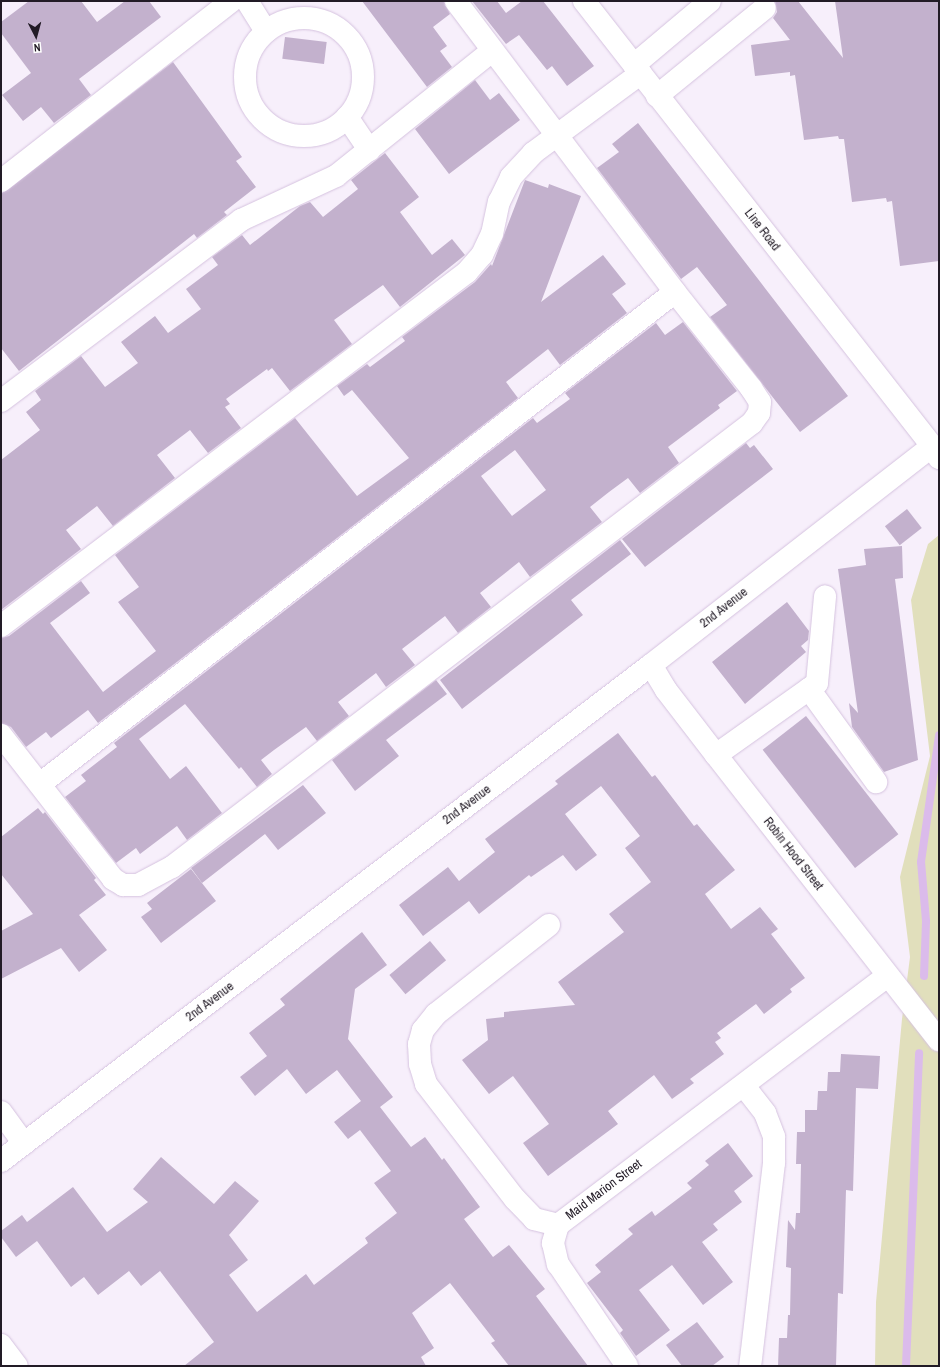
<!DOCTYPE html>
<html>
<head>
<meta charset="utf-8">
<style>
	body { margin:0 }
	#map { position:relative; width:940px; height:1367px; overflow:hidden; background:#f7effb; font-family:"Archivo Narrow",sans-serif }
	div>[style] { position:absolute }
	.green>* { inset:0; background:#e1dfbc }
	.stream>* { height:8px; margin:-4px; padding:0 4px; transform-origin:4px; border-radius:4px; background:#dbbbeb }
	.building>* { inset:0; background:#c3b1cd; transform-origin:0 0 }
	.roads { filter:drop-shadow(0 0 1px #d5c2df) drop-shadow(0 0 1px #d5c2df) }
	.minor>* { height:22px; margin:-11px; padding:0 11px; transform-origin:11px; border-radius:11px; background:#fff }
	.minor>.ring { margin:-11px; padding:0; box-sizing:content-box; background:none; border:22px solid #fff; border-radius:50% }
	.tertiary>* { height:22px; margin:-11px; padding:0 11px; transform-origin:11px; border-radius:11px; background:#fff }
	span { translate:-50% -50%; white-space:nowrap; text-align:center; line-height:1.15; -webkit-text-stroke:3px #fff; paint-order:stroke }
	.street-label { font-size:13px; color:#221b26 }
	.frame { position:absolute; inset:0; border:2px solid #221b26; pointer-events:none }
	.north { position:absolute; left:16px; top:16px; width:40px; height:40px; -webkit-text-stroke:3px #fff; paint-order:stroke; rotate:174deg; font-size:11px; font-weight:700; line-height:16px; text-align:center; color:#221b26 }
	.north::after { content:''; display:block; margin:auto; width:14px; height:18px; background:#221b26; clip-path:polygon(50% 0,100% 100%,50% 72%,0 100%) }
</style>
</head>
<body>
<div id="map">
	<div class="green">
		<div style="clip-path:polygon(939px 535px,939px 1366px,875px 1366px,876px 1302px,902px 1019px,910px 957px,900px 877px,930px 756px,911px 600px,928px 544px)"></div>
	</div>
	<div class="stream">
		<div style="left:924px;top:976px;width:55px;rotate:-87.9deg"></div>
		<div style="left:926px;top:921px;width:59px;rotate:-94.8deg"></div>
		<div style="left:921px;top:862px;width:128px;rotate:-81.9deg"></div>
		<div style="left:906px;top:1366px;width:313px;rotate:-87.6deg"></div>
	</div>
	<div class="building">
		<div style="clip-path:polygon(29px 1px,81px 1px,97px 22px,125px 1px,149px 1px,161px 17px,79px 79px,91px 95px,54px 123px,41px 107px,23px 121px,2px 95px,31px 73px,1px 33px,1px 22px)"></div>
		<div style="clip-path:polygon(362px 1px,444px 1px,450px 14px,433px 27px,447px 46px,440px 51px,452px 67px,427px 87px)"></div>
		<div style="clip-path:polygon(472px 1px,497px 1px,506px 13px,522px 1px,543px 1px,594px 66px,567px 86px,552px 66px,547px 70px,519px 35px,506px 44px)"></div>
		<div style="clip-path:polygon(775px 1px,798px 1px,843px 58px,835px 1px,939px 1px,939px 261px,900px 266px,892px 201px,887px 202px,886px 198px,852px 202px,844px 139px,839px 139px,838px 136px,804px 140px,795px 75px,790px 76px,790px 72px,755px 76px,751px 45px,790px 40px,773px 18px,777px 12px)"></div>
		<div style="left:285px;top:37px;width:42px;height:22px;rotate:7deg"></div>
		<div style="clip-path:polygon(173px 62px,242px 157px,236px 161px,256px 187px,224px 212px,227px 215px,197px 238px,194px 234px,19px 371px,1px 348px,1px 194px)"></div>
		<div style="clip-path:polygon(475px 80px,490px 100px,499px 93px,520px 120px,449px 174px,415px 129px)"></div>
		<div style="clip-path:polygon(638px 123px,848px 396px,800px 432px,710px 317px,727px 305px,697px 267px,681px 279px,597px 168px,619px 152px,612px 144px)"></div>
		<div style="clip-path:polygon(385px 153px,419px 197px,400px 212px,432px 255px,452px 239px,465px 255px,400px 307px,383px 285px,334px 320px,352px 344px,290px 391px,272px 368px,268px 371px,267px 369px,226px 399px,230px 404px,225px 407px,241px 428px,208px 453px,190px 430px,157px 455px,175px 478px,113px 526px,97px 506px,66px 530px,81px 549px,1px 610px,1px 460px,40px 430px,26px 412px,41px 400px,35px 391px,81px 356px,105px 387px,138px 363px,121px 342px,155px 316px,168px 333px,201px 309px,186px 289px,218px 265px,212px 257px,242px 235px,250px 245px,300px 206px,310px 202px,323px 217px,358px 189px,351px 180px)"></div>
		<div style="clip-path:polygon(525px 180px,548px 188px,549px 184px,581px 196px,541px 302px,603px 255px,626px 284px,612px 294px,627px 313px,560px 365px,548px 349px,506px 382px,518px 398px,98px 723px,88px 710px,51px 738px,46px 732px,26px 747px,11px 727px,1px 723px,1px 638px,9px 636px,81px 581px,90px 593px,50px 623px,103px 692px,156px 651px,118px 602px,139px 587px,115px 555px,295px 418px,357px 496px,409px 458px,352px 390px,344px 396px,337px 386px,367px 364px,370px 367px,405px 341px,402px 337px,475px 282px,491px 264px,492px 266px)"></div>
		<div style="clip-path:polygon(evenodd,683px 322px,737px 391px,718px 405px,720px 408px,668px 447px,679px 463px,640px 493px,628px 478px,609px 492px,590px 507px,602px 522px,530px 577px,519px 562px,480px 593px,491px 607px,458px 633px,445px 616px,402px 649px,415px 665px,386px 687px,376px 673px,338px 702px,349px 716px,317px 741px,306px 727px,274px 750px,261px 760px,272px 774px,257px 787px,241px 767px,239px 769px,185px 704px,139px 739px,170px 779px,186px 766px,222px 813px,187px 840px,177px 826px,140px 854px,136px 848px,116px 863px,65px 797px,86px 781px,81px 775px,117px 747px,114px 743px,533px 418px,537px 423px,570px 399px,565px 393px,656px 323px,665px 335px,683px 322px,515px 450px,546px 490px,512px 516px,481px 476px,515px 450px)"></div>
		<div style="clip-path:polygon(746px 443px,750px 448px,754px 445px,773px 469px,645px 567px,622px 539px)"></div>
		<div style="left:907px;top:509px;width:24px;height:28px;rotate:52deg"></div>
		<div style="clip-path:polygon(620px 540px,631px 554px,571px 600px,583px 615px,462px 709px,440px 680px)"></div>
		<div style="clip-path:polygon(902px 546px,903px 578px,895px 579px,918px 760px,884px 772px,852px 727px,849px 703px,858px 713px,838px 569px,866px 565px,864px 549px)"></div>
		<div style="clip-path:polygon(787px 602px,809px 631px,808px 640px,801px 646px,806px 652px,745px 704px,712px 662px)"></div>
		<div style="clip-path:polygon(436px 680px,447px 694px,386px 740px,399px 756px,355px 791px,332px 760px)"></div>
		<div style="left:806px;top:716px;width:150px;height:55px;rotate:52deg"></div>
		<div style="clip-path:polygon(618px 733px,652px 777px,655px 775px,694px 826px,697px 824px,735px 870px,705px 894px,731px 929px,760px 907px,778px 929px,771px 934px,805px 978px,790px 989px,792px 992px,764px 1014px,756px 1004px,717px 1033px,721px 1038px,715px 1042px,724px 1054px,690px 1079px,694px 1083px,672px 1099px,654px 1075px,608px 1111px,618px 1124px,548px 1176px,523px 1143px,549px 1124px,513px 1076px,489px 1094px,462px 1060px,488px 1040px,486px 1019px,504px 1017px,504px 1012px,575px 1005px,558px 982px,624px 932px,609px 914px,651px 882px,625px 848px,640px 836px,601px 786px,565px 814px,597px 855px,576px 871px,563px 855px,531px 877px,529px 875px,479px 914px,469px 901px,423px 936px,399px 905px,448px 867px,459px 881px,495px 852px,485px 839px,558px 784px,555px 781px)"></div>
		<div style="clip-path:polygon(303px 785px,326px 813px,278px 850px,265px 834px,202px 883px,191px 868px)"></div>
		<div style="clip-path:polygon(38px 808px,43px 814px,45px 812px,96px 878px,94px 880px,106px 895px,79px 915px,107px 950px,79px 972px,61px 948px,1px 979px,1px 931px,33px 914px,1px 874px,1px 837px)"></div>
		<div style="clip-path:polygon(191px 869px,216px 901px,161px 943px,141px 917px,152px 909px,147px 903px)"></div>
		<div style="clip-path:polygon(362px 932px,387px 965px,355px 989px,348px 1039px,393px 1097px,380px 1107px,411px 1147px,425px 1137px,442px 1160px,444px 1158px,480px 1207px,464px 1219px,493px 1257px,509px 1245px,545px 1289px,536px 1296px,588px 1366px,509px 1366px,491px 1343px,495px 1341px,450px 1283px,412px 1313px,434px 1348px,421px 1357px,426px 1366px,184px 1366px,214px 1342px,160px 1271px,141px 1286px,129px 1271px,98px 1295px,84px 1277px,71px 1287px,37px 1241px,16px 1257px,1px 1237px,1px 1231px,22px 1215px,27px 1222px,73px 1187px,107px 1232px,148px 1202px,133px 1189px,161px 1157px,214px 1204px,235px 1181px,259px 1201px,229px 1235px,248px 1260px,229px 1275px,257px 1312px,306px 1274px,314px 1285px,368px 1243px,365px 1238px,397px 1213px,374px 1183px,391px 1171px,360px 1130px,348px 1139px,334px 1122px,361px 1101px,337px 1070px,306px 1094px,287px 1069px,255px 1096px,240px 1077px,267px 1056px,249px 1033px,285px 1005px,280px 999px)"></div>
		<div style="left:430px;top:941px;width:25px;height:53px;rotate:50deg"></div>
		<div style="clip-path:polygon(841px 1054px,880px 1056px,878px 1089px,856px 1088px,853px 1191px,846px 1190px,843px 1294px,838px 1293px,836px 1366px,778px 1366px,779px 1338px,787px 1338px,788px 1315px,790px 1315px,791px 1268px,786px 1267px,788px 1220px,795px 1230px,796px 1213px,800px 1213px,801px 1164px,796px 1164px,797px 1132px,805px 1132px,805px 1110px,817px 1110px,818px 1091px,827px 1091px,828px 1072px,840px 1072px)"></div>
		<div style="clip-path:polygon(728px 1143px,753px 1176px,734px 1191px,742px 1202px,713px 1224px,718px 1230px,702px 1242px,733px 1282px,703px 1305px,672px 1265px,639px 1290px,670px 1330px,636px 1356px,620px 1333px,623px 1330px,587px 1283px,601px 1272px,595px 1265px,633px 1234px,628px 1229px,652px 1211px,655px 1216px,692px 1188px,687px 1183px,709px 1165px,705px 1161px)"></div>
		<div style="clip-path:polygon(697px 1322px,724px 1357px,712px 1366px,682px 1366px,666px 1345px)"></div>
	</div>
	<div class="roads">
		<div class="minor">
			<div style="left:247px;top:1px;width:36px;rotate:58deg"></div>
			<div style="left:584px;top:1px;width:565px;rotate:51.97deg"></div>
			<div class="ring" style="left:245px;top:18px;width:96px;height:96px"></div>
			<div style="left:634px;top:65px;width:99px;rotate:-40.1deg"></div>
			<div style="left:657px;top:96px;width:139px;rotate:-39.2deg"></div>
			<div style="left:347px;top:117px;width:40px;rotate:56deg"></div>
			<div style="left:1px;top:181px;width:292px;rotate:-38deg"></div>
			<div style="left:1px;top:401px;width:301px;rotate:-37deg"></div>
			<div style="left:241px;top:220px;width:105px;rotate:-24.9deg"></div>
			<div style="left:336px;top:176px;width:200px;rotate:-38.7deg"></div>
			<div style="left:1px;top:626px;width:585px;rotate:-37.22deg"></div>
			<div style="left:467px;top:272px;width:23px;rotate:-49deg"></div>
			<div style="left:482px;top:255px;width:23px;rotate:-65deg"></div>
			<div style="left:492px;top:234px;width:33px;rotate:-78deg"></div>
			<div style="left:499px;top:202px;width:28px;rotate:-64deg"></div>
			<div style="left:511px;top:177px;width:33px;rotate:-47deg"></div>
			<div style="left:533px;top:153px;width:134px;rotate:-36.5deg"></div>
			<div style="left:651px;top:665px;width:29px;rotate:59deg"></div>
			<div style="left:666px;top:690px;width:82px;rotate:52.4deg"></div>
			<div style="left:716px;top:755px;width:362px;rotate:52deg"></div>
			<div style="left:809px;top:689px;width:10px;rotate:-37deg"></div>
			<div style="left:817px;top:683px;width:87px;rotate:-84.7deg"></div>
			<div style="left:1px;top:735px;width:182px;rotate:52.1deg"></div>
			<div style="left:113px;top:879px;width:12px;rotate:31deg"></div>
			<div style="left:123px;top:885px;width:15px"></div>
			<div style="left:138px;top:885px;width:38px;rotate:-28deg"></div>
			<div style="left:172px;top:867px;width:730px;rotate:-37.43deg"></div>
			<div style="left:752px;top:423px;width:12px;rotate:-55deg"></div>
			<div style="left:759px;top:413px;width:11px;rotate:-85deg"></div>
			<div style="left:760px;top:402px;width:17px;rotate:-123deg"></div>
			<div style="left:751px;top:388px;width:122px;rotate:-128.4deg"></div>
			<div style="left:675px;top:292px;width:364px;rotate:-127deg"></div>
			<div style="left:716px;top:755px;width:114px;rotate:-35.4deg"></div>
			<div style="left:809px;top:689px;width:115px;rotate:54.2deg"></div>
			<div style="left:40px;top:784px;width:803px;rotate:-37.77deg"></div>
			<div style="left:549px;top:925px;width:144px;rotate:141.8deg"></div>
			<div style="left:436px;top:1014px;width:21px;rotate:129deg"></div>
			<div style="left:423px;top:1030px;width:15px;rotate:106deg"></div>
			<div style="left:419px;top:1044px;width:20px;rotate:87deg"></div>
			<div style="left:420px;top:1064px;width:21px;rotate:73deg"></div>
			<div style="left:426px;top:1084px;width:145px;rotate:52.3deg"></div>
			<div style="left:515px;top:1199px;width:28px;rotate:46deg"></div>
			<div style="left:534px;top:1219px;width:25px;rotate:14deg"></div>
			<div style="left:558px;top:1225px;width:413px;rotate:-37.1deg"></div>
			<div style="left:744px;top:1086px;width:34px;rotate:52deg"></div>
			<div style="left:765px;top:1113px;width:26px;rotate:69deg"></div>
			<div style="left:774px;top:1137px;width:26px;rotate:90deg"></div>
			<div style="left:774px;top:1163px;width:204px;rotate:96.7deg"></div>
			<div style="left:1px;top:1112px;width:39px;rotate:54deg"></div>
			<div style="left:558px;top:1225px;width:19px;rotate:106deg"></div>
			<div style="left:553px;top:1243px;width:22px;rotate:77deg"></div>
			<div style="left:558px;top:1264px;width:123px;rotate:55.9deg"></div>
			<div style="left:1px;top:1345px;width:26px;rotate:53deg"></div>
		</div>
		<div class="tertiary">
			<div style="left:1px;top:1161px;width:818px;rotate:-37.35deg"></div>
			<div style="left:651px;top:665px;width:356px;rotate:-37.9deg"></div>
			<div style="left:932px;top:446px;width:14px;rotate:60deg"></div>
		</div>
	</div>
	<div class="street-label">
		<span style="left:762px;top:230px;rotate:52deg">Line Road</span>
		<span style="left:724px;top:608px;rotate:-38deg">2nd Avenue</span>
		<span style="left:467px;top:805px;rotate:-37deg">2nd Avenue</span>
		<span style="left:793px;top:854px;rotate:52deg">Robin Hood Street</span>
		<span style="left:210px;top:1002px;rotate:-37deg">2nd Avenue</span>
		<span style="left:604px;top:1190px;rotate:-37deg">Maid Marion Street</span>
	</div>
	<div class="frame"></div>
	<div class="north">N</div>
</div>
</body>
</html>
